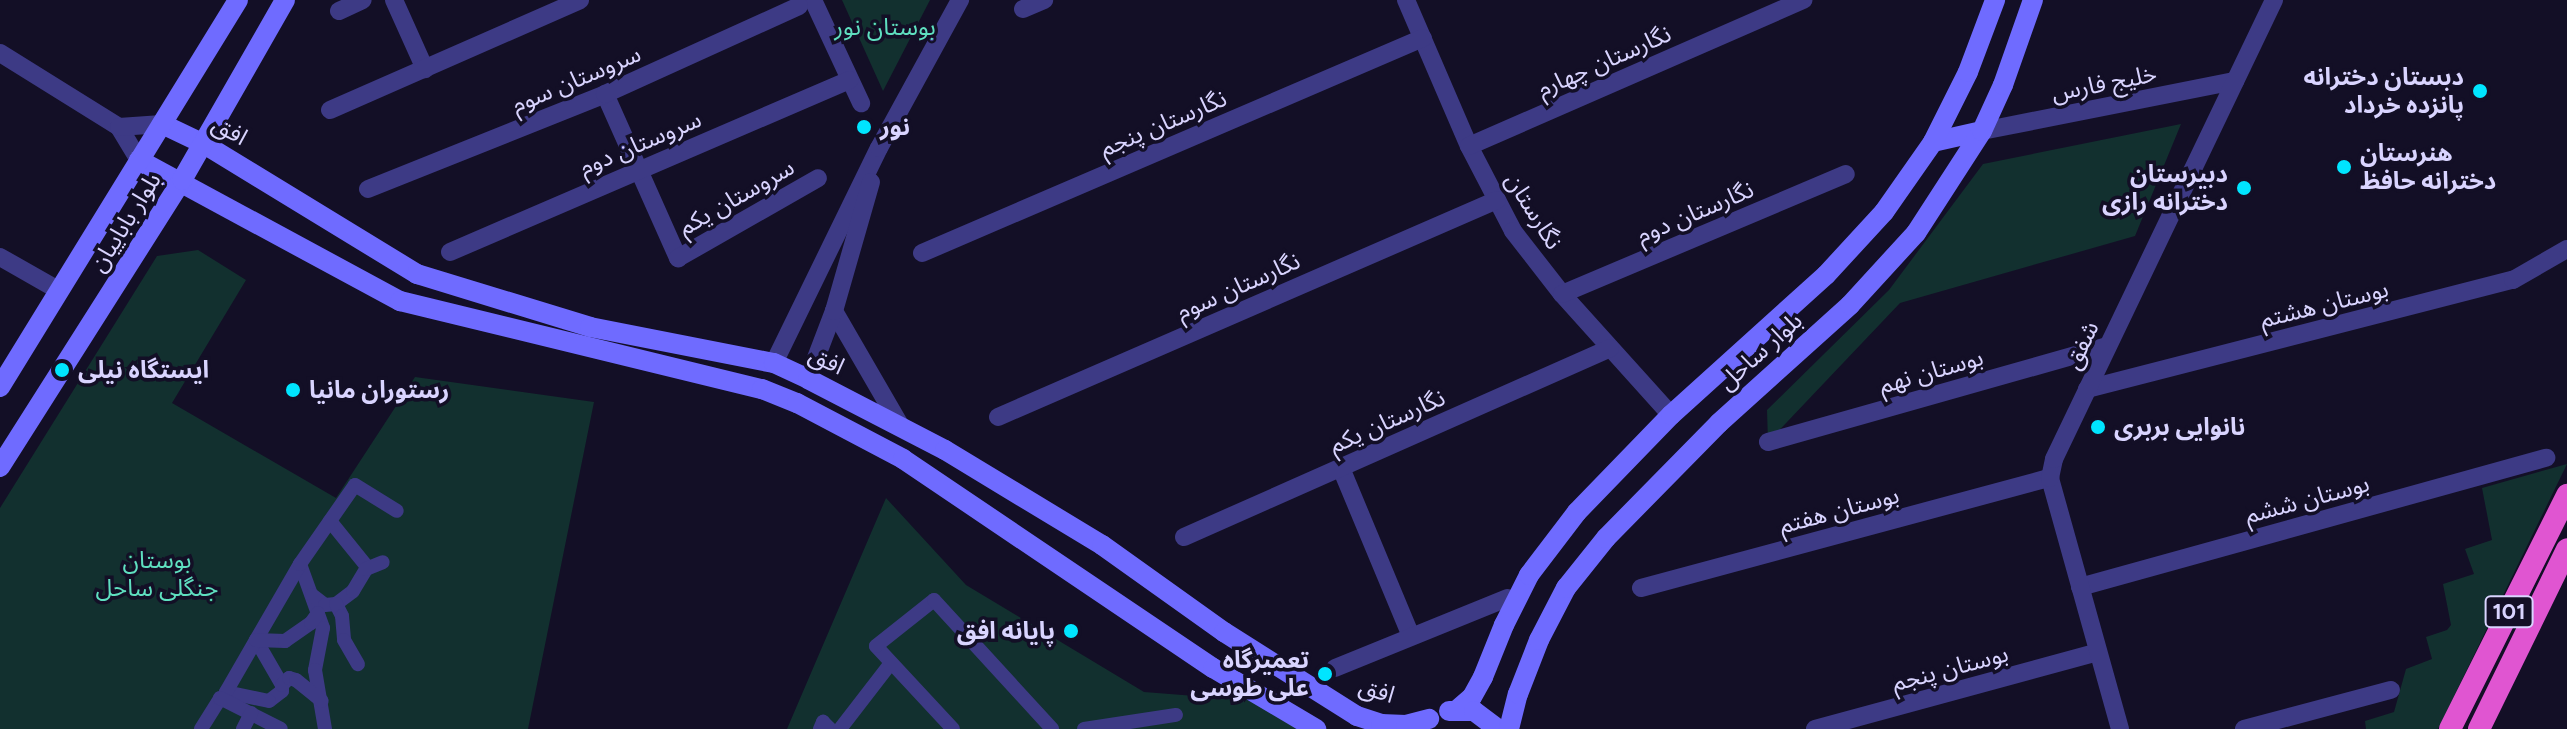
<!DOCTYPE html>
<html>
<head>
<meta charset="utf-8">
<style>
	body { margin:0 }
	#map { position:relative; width:2567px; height:729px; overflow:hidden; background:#130f26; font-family:Figtree,"Noto Sans Arabic",sans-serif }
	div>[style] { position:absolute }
	.green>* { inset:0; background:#12302f }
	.pedestrian>* { height:14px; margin:-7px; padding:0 7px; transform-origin:7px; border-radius:7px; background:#3d3a85 }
	.minor>* { height:18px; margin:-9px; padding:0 9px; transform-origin:9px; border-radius:9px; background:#3d3a85 }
	.secondary>* { height:20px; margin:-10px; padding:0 10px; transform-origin:10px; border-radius:10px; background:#6f6bff }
	.trunk>* { height:22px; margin:-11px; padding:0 11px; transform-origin:11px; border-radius:11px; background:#e055d1 }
	.dots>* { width:22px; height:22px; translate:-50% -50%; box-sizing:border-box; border:4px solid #130f26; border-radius:50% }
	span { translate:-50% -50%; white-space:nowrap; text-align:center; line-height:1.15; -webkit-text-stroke:7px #130f26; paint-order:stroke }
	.shield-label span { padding:2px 6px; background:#130f26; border:2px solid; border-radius:6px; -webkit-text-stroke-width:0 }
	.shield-label { font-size:22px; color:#d9d4ff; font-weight:700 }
	.park-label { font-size:24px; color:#5fe0c0 }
	.street-label { font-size:24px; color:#d9d4ff }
	.poi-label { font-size:24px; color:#d9d4ff; font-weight:700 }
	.right { translate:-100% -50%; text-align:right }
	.left { translate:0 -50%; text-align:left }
</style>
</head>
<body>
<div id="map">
	<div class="green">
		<div style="clip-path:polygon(842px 0,930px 0,883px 91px)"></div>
		<div style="clip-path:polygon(2181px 124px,2135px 236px,1900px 303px,1768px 442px,1767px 410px,1889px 290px,1983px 164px)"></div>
		<div style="clip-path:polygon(198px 250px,246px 280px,172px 403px,336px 498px,415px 377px,594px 402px,528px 729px,0 729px,0 508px,157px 256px)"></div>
		<div style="clip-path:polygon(2567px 464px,2438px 729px,2366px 729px,2365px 721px,2394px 712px,2406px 669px,2432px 659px,2426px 637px,2447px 630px,2451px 625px,2443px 584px,2474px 574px,2465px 549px,2492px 540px,2482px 488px)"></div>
		<div style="clip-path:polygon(886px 498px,966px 585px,1144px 692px,1259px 701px,1303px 729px,787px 729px)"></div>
	</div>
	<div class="pedestrian">
		<div style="left:330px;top:521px;width:60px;rotate:51deg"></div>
		<div style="left:300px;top:564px;width:68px;rotate:70.2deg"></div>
		<div style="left:323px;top:628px;width:43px;rotate:100.8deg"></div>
		<div style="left:315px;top:670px;width:60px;rotate:80.4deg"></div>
		<div style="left:312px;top:595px;width:16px;rotate:38deg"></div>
		<div style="left:325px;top:605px;width:11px;rotate:-5deg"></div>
		<div style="left:336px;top:604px;width:21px;rotate:-37deg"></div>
		<div style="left:353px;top:591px;width:26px;rotate:-59deg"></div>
		<div style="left:366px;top:569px;width:18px;rotate:-22deg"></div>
		<div style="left:336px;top:604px;width:13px;rotate:63deg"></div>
		<div style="left:342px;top:616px;width:24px;rotate:85deg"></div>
		<div style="left:344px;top:640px;width:28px;rotate:60deg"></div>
		<div style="left:256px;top:640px;width:52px;rotate:60deg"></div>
		<div style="left:282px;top:685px;width:6px;rotate:90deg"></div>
		<div style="left:282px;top:691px;width:16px;rotate:142deg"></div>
		<div style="left:269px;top:701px;width:44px;rotate:-168.2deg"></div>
		<div style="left:226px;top:692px;width:60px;rotate:-60deg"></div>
		<div style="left:256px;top:640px;width:88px;rotate:-59.9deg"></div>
		<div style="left:300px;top:564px;width:96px;rotate:-55.2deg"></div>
		<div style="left:355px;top:485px;width:49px;rotate:31.8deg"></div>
		<div style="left:256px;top:640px;width:29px;rotate:2deg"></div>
		<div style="left:285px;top:641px;width:32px;rotate:-35deg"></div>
		<div style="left:311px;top:623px;width:12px;rotate:-55deg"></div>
		<div style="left:282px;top:685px;width:10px;rotate:-45deg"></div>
		<div style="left:289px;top:678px;width:7px;rotate:16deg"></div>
		<div style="left:296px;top:680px;width:33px;rotate:39deg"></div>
		<div style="left:201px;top:729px;width:36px;rotate:-58deg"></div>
		<div style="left:220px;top:698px;width:68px;rotate:26.9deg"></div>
		<div style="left:243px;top:729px;width:18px;rotate:-63deg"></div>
		<div style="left:820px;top:729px;width:8px;rotate:-67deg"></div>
		<div style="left:823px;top:722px;width:10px;rotate:45deg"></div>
		<div style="left:840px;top:729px;width:83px;rotate:-52.3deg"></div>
		<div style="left:953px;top:729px;width:113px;rotate:-132.9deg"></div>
		<div style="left:876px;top:646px;width:74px;rotate:-38.4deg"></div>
		<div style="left:934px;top:600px;width:175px;rotate:47.5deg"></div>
		<div style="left:1084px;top:729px;width:93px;rotate:-8.7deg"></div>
	</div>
	<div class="minor">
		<div style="left:394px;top:0;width:76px;rotate:65.8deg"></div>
		<div style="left:813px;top:0;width:114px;rotate:65deg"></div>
		<div style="left:1406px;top:0;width:159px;rotate:66.7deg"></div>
		<div style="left:1469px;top:146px;width:96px;rotate:62.6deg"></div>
		<div style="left:1513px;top:231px;width:80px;rotate:52.1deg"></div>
		<div style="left:1562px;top:294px;width:163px;rotate:48deg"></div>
		<div style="left:1023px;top:9px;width:23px;rotate:-23deg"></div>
		<div style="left:339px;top:11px;width:26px;rotate:-25deg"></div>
		<div style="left:0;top:53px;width:140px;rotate:31.9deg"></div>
		<div style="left:119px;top:127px;width:39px;rotate:59deg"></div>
		<div style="left:605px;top:94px;width:180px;rotate:66deg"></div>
		<div style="left:678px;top:258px;width:161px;rotate:-29.7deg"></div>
		<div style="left:330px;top:110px;width:273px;rotate:-23.7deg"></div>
		<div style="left:119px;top:127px;width:43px;rotate:-4deg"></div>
		<div style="left:1982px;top:131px;width:258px;rotate:-11.2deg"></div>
		<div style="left:1469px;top:146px;width:365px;rotate:-23.6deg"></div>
		<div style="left:368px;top:189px;width:255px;rotate:-21.8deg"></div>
		<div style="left:605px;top:94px;width:213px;rotate:-24.4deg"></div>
		<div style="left:450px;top:252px;width:435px;rotate:-23.3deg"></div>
		<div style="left:922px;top:253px;width:545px;rotate:-23.23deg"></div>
		<div style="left:0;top:257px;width:67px;rotate:29.6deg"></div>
		<div style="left:1562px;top:294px;width:308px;rotate:-22.9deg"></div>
		<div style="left:834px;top:311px;width:132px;rotate:59.9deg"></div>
		<div style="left:774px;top:363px;width:239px;rotate:-64deg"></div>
		<div style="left:879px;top:148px;width:169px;rotate:-61.3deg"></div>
		<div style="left:808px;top:379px;width:73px;rotate:-69.1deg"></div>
		<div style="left:834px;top:311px;width:134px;rotate:-74deg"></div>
		<div style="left:2087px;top:389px;width:440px;rotate:-14.4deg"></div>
		<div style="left:2513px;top:280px;width:62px;rotate:-29.9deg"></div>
		<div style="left:998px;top:417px;width:544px;rotate:-23.5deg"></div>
		<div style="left:1768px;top:442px;width:353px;rotate:-15.8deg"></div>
		<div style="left:1341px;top:468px;width:182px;rotate:67.4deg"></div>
		<div style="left:1184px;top:537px;width:466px;rotate:-23.9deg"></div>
		<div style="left:2080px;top:587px;width:484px;rotate:-15.5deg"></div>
		<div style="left:1641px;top:588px;width:424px;rotate:-15.1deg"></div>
		<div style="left:1335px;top:668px;width:186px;rotate:-22.1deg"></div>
		<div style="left:1815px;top:729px;width:293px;rotate:-15.2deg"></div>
		<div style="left:2120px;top:729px;width:261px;rotate:-105.6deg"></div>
		<div style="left:2050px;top:478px;width:19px;rotate:-78deg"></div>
		<div style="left:2054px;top:459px;width:509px;rotate:-64.39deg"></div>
		<div style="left:2244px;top:729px;width:152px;rotate:-14.9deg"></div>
	</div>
	<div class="secondary">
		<div style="left:162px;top:124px;width:47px;rotate:25.5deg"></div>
		<div style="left:204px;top:144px;width:250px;rotate:31.4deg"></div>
		<div style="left:417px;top:274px;width:181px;rotate:17deg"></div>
		<div style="left:590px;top:327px;width:187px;rotate:11.1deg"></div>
		<div style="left:774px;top:363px;width:38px;rotate:25deg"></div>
		<div style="left:808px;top:379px;width:154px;rotate:27.4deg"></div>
		<div style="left:945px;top:450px;width:184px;rotate:31.2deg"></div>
		<div style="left:1102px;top:545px;width:150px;rotate:35.5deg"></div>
		<div style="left:1224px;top:632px;width:157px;rotate:32.3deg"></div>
		<div style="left:1357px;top:716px;width:25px;rotate:18deg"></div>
		<div style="left:1381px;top:724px;width:25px;rotate:2deg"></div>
		<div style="left:1406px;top:725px;width:24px;rotate:-15deg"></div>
		<div style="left:1933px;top:142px;width:50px;rotate:-12.7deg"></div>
		<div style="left:139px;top:160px;width:297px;rotate:28.4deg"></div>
		<div style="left:400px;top:301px;width:373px;rotate:13.7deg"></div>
		<div style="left:762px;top:389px;width:38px;rotate:22deg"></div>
		<div style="left:797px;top:403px;width:120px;rotate:27.8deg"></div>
		<div style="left:903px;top:459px;width:374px;rotate:34deg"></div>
		<div style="left:1213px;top:668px;width:120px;rotate:30.6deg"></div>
		<div style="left:0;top:387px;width:454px;rotate:-58.4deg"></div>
		<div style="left:0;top:467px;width:340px;rotate:-57.6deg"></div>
		<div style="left:182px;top:180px;width:207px;rotate:-60.2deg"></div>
		<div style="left:1458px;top:709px;width:18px;rotate:-41deg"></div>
		<div style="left:1472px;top:697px;width:23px;rotate:-61deg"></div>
		<div style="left:1483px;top:677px;width:56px;rotate:-68deg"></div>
		<div style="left:1504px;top:625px;width:56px;rotate:-63.4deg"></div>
		<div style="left:1529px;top:575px;width:79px;rotate:-52.7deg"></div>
		<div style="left:1577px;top:512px;width:135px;rotate:-45.9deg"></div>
		<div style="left:1671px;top:415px;width:209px;rotate:-42.1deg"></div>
		<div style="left:1826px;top:275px;width:86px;rotate:-47.4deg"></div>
		<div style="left:1884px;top:212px;width:85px;rotate:-55deg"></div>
		<div style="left:1933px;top:142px;width:78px;rotate:-63.4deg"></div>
		<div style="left:1968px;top:72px;width:77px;rotate:-69.4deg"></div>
		<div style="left:1449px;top:711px;width:25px"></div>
		<div style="left:1474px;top:711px;width:30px;rotate:37deg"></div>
		<div style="left:1509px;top:729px;width:36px;rotate:-76deg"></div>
		<div style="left:1518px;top:694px;width:58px;rotate:-68.7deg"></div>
		<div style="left:1539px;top:640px;width:59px;rotate:-62.6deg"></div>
		<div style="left:1566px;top:588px;width:64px;rotate:-51.3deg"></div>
		<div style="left:1606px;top:538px;width:161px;rotate:-45.5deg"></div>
		<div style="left:1719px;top:423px;width:176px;rotate:-42deg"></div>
		<div style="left:1850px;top:305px;width:98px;rotate:-47.5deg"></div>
		<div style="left:1916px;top:233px;width:121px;rotate:-57.1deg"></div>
		<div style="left:1982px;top:131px;width:51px;rotate:-65.5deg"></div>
		<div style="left:2003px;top:85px;width:90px;rotate:-70.6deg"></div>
	</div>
	<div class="trunk">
		<div style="left:2450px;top:729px;width:262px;rotate:-63.4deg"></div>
		<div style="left:2479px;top:729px;width:200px;rotate:-63.9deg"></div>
	</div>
	<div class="dots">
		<div style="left:2480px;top:91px;background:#00e5ff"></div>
		<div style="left:864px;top:127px;background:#00e5ff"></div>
		<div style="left:2344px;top:167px;background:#00e5ff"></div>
		<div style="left:2244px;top:188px;background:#00e5ff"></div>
		<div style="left:62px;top:370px;background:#00e5ff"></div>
		<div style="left:293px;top:390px;background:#00e5ff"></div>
		<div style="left:2098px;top:427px;background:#00e5ff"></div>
		<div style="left:1071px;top:631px;background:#00e5ff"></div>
		<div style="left:1325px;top:674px;background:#00e5ff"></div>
	</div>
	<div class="shield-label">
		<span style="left:2509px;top:612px">101</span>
	</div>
	<div class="park-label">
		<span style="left:885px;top:27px">بوستان نور</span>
		<span style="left:157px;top:574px">بوستان<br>جنگلی ساحل</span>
	</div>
	<div class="street-label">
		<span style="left:1604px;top:61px;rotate:-24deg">نگارستان چهارم</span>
		<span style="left:576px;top:79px;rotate:-23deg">سروستان سوم</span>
		<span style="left:2104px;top:83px;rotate:-11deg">خلیج فارس</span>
		<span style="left:1163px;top:123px;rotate:-23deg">نگارستان پنجم</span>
		<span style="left:230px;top:130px;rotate:30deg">افق</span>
		<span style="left:640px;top:143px;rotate:-23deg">سروستان دوم</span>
		<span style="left:736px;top:197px;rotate:-30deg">سروستان یکم</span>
		<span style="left:1534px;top:211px;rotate:58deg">نگارستان</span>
		<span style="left:1695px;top:212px;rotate:-23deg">نگارستان دوم</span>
		<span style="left:125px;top:222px;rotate:-58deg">بلوار باباییان</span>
		<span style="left:1238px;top:286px;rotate:-24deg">نگارستان سوم</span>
		<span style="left:2324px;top:304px;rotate:-14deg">بوستان هشتم</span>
		<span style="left:2081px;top:345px;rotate:-64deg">شفق</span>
		<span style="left:1760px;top:351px;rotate:-42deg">بلوار ساحل</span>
		<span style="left:827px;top:360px;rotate:26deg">افق</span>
		<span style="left:1931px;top:371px;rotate:-16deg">بوستان نهم</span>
		<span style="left:1387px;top:421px;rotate:-24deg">نگارستان یکم</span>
		<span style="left:2307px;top:499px;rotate:-15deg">بوستان ششم</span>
		<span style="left:1839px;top:510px;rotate:-15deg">بوستان هفتم</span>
		<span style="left:1950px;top:668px;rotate:-15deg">بوستان پنجم</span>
		<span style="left:1377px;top:690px;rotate:18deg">افق</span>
	</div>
	<div class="poi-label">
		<span class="right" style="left:2464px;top:91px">دبستان دخترانه<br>پانزده خرداد</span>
		<span class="left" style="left:880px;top:127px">نور</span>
		<span class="left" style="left:2360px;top:167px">هنرستان<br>دخترانه حافظ</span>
		<span class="right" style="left:2228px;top:188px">دبیرستان<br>دخترانه رازی</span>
		<span class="left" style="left:78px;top:370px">ایستگاه نیلی</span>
		<span class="left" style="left:309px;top:390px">رستوران مانیا</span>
		<span class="left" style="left:2114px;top:427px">نانوایی بربری</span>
		<span class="right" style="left:1055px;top:631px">پایانه افق</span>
		<span class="right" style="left:1309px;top:674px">تعمیرگاه<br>علی طوسی</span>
	</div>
</div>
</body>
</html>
